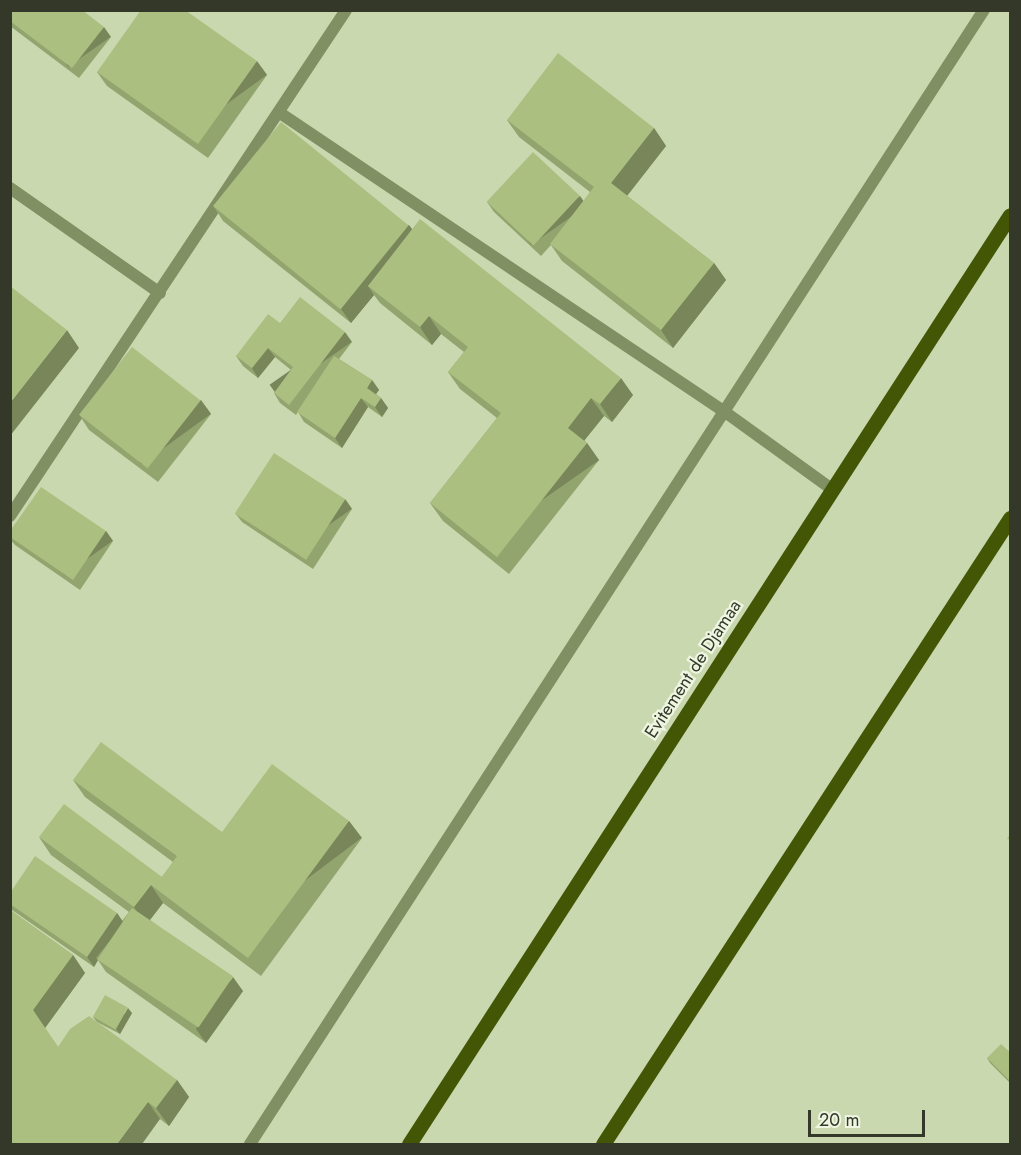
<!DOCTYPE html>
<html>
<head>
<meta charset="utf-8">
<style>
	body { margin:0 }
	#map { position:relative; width:1021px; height:1155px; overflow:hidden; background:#cad8b0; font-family:Jost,sans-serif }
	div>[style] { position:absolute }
	.street>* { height:12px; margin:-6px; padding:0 6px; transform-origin:6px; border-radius:6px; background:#809063 }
	.primary>* { height:15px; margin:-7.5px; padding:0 7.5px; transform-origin:7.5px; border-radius:7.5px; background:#435605 }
	.wall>* { inset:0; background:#93a56e }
	.shaded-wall>* { inset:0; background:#78865a; transform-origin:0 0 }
	.building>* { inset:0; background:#abc080; transform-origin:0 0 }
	span { translate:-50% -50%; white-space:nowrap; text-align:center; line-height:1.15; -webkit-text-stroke:4.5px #eef6e2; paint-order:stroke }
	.street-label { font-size:18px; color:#333828 }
	.frame { position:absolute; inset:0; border:12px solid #333828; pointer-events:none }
	.scale { position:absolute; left:808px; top:1110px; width:117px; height:27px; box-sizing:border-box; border:3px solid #333828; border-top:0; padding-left:8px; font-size:18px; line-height:21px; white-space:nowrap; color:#333828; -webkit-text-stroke:4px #eef6e2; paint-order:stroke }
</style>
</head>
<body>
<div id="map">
	<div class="street">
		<div style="left:280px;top:113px;width:536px;rotate:33.9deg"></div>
		<div style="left:725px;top:412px;width:133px;rotate:35.8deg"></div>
		<div style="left:10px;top:188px;width:183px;rotate:35deg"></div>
		<div style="left:10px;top:516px;width:607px;rotate:-56.41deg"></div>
		<div style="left:250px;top:1144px;width:1351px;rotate:-57.09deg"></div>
	</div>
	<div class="primary">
		<div style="left:409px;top:1144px;width:1106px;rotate:-57.1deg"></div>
		<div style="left:603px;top:1144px;width:747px;rotate:-56.97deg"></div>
	</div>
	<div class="wall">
		<div style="clip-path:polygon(10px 10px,111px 37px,79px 78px,10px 26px)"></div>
		<div style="clip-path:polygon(97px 72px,267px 75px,208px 158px,107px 86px)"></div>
		<div style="clip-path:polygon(507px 120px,654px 128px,666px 146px,627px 196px,714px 263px,726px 280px,673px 348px,562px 261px,551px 245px,541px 256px,494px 212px,487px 202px,584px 201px,590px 192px,519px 137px)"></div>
		<div style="clip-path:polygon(214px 207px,409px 225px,412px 229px,633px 395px,612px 422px,604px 416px,584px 440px,587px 443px,599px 460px,509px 574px,443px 521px,430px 503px,497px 418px,460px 389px,448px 372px,464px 352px,441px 334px,432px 345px,380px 303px,374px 295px,351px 323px,223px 221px)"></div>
		<div style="clip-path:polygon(280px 323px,352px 342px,339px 359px,372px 380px,379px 390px,376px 394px,381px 398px,388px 408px,382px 417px,368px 407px,342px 448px,304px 422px,298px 412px,296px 415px,280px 403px,274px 393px,291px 370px,275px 357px,258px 378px,243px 366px,236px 356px)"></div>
		<div style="clip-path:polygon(211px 414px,158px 482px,89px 430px,80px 416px)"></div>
		<div style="clip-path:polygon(345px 499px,352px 509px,313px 569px,242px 522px,235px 513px)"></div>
		<div style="clip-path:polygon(10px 531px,106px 531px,113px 541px,80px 590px,15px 545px,10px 539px)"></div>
		<div style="clip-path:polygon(73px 780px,222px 832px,349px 821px,362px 838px,261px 976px,163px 903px,150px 920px,243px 991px,206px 1043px,106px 972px,98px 960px,94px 967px,12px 910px,10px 908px,10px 893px,117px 913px,122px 921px,129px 912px,51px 855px,39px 837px,162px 877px,173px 862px,85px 797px)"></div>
		<div style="clip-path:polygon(10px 910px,73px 955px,85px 973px,45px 1028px,58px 1047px,177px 1080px,189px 1097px,169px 1126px,160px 1119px,10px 1144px)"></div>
		<div style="clip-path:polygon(132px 1013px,120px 1034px,97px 1022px,93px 1017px)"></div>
		<div style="clip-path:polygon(1011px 1053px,1011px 1084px,990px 1063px,987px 1058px)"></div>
	</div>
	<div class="shaded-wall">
		<div style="left:104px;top:27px;width:12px;height:52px;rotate:55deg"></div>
		<div style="left:257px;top:61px;width:17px;height:102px;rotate:54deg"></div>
		<div style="clip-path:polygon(654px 128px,666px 146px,623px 201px,611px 183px)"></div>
		<div style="left:580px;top:196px;width:12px;height:68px;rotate:55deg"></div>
		<div style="clip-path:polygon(409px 225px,419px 239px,368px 286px,374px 295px,351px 323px,341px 309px)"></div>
		<div style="clip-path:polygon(714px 263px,726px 280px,673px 348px,661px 330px)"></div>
		<div style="clip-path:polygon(429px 316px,441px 334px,432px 345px,420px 327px)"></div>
		<div style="clip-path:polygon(67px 330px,79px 348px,10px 436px,10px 403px)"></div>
		<div style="left:345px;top:332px;width:12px;height:92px;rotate:55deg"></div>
		<div style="clip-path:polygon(268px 348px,275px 357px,258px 378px,252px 368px)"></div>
		<div style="clip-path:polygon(621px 378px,633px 395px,612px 422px,600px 404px)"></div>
		<div style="clip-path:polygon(372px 380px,379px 390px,373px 398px,367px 388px)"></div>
		<div style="clip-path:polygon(361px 398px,368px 407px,342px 448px,335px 438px)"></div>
		<div style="clip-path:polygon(381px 398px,388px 408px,382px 417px,375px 407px)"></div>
		<div style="clip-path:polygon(591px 398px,604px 416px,580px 446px,568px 428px)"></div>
		<div style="left:201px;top:400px;width:17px;height:86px;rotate:54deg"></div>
		<div style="left:587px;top:443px;width:21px;height:145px;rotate:55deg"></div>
		<div style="left:345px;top:499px;width:12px;height:72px;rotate:55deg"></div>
		<div style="left:106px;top:531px;width:12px;height:59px;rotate:55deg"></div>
		<div style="left:349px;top:821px;width:21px;height:170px;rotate:53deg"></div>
		<div style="clip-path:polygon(151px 885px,163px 903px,146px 925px,134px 907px)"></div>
		<div style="clip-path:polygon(117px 913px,124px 923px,96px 958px,98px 960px,94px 967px,87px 957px)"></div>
		<div style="clip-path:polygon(73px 955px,85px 973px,45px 1028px,33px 1010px)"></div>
		<div style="clip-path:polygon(233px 977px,243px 991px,206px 1043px,196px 1029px)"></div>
		<div style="clip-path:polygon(128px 1008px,132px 1013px,120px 1034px,116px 1029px)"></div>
		<div style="clip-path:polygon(177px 1080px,189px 1097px,169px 1126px,156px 1108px)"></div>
		<div style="clip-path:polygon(148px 1102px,160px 1119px,142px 1144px,117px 1144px)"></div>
	</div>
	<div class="building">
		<div style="clip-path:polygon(10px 10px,82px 10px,104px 27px,72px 68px,10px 21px)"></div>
		<div style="clip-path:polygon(141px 10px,185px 10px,257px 61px,198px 144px,97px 72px)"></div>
		<div style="clip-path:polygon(558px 53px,654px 128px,611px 183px,714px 263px,661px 330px,550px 244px,594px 187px,507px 120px)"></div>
		<div style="left:281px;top:122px;width:164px;height:108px;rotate:39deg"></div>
		<div style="left:533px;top:152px;width:64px;height:68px;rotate:43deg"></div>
		<div style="clip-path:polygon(420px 219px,621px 378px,600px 404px,591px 398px,568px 428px,587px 443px,497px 557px,430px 503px,501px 413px,448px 372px,468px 347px,429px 316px,420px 327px,368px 286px)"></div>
		<div style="clip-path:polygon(10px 286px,67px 330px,10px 403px)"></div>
		<div style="clip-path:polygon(300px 297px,345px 332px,289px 405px,274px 393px,293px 367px,268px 348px,252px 368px,236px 356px,268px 314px,280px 323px)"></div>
		<div style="left:132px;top:347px;width:87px;height:86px;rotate:38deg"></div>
		<div style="clip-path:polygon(334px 356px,372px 380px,367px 388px,381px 398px,375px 407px,361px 398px,335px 438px,297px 412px)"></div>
		<div style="left:274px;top:453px;width:85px;height:72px;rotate:33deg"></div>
		<div style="clip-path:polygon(41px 487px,106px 531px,73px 580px,10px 537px,10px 531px)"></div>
		<div style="clip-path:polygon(101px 742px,222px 832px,272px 764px,349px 821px,248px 958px,151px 885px,134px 907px,39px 837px,64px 804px,162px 877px,177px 856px,73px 780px)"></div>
		<div style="clip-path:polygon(1011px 832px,1011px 840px,1007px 839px)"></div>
		<div style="clip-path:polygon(35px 856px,117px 913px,87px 957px,10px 904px,10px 893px)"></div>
		<div style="left:132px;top:908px;width:122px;height:62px;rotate:34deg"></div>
		<div style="clip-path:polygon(10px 910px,73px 955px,33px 1010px,58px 1047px,70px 1029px,89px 1016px,177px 1080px,156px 1108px,148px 1102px,117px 1144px,10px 1144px)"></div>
		<div style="left:105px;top:995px;width:26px;height:25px;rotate:29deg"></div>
		<div style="clip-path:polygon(1001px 1044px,1011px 1053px,1011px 1082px,987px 1058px)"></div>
	</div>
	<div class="street-label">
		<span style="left:693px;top:669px;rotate:-57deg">Evitement de Djamaa</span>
	</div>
	<div class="frame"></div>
	<div class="scale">20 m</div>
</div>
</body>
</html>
